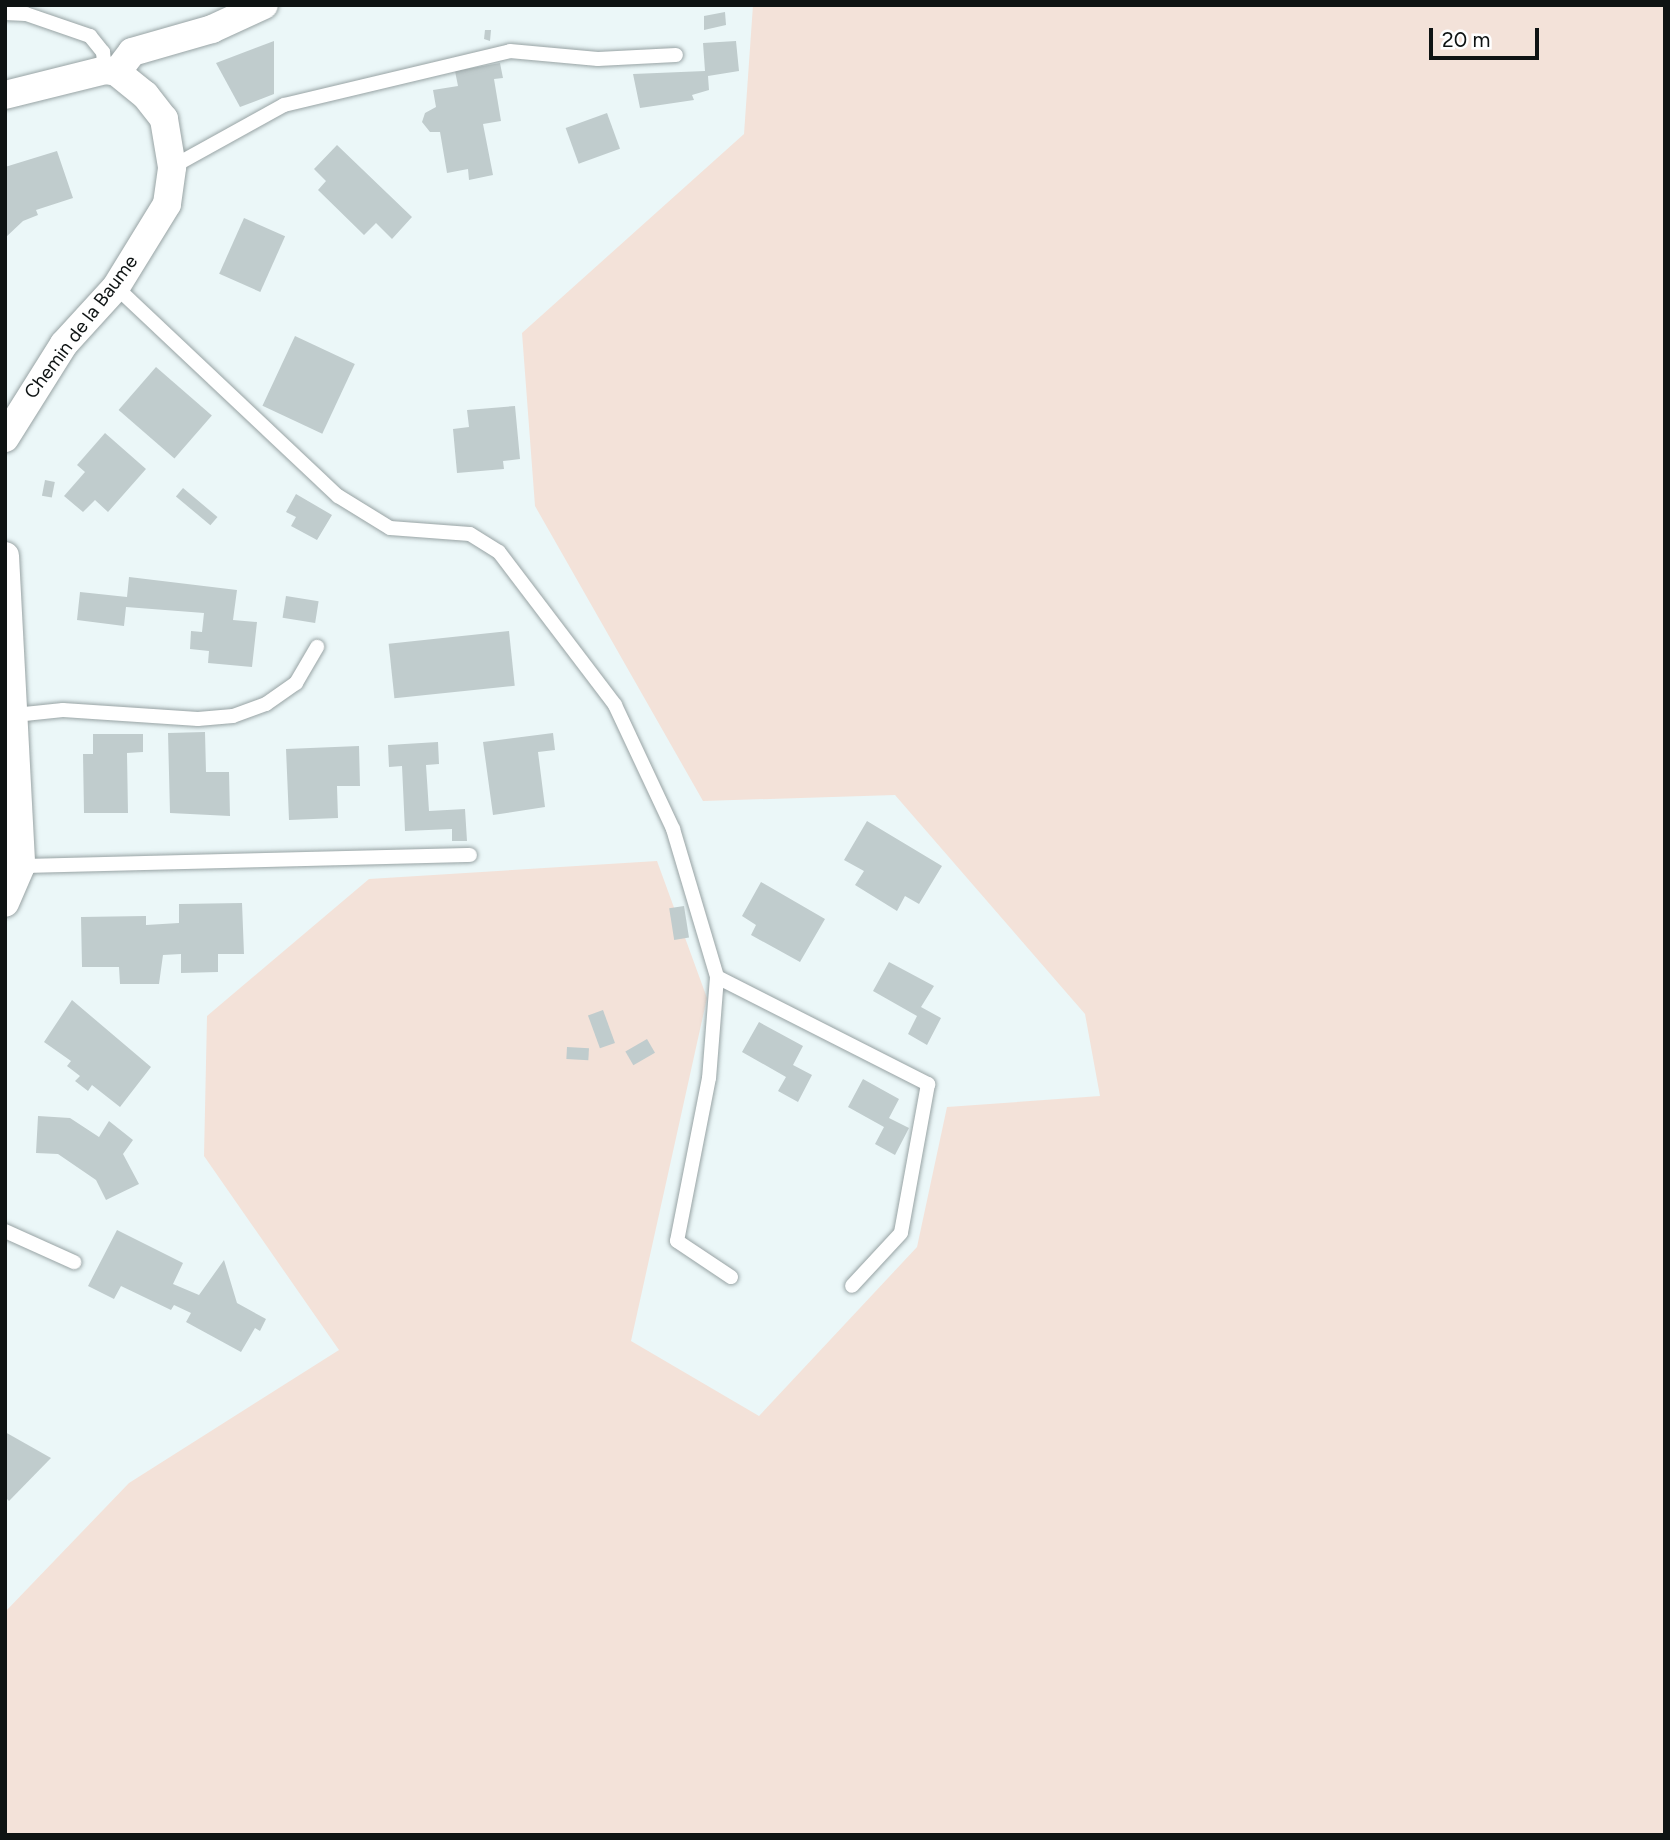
<!DOCTYPE html>
<html>
<head>
<meta charset="utf-8">
<style>
	body { margin:0 }
	#map { position:relative; width:1670px; height:1840px; overflow:hidden; background:#ebf7f8; font-family:Figtree,sans-serif }
	div>[style] { position:absolute }
	.green>* { inset:0; background:#f3e2d9 }
	.building>* { inset:0; background:#c0cccd; transform-origin:0 0 }
	.roads { filter:drop-shadow(0 0 2px #98a3a4) drop-shadow(0 0 2px #98a3a4) }
	.lane>* { height:14px; margin:-7px; padding:0 7px; transform-origin:7px; border-radius:7px; background:#fff }
	.street>* { height:28px; margin:-14px; padding:0 14px; transform-origin:14px; border-radius:14px; background:#fff }
	span { translate:-50% -50%; white-space:nowrap; text-align:center; line-height:1.15; -webkit-text-stroke:5px #fff; paint-order:stroke }
	.street-label { font-size:19px; color:#0e1313 }
	.frame { position:absolute; inset:0; border:7px solid #0e1313; pointer-events:none }
	.scale { position:absolute; left:1429px; top:28px; width:110px; height:32px; box-sizing:border-box; border:4px solid #0e1313; border-top:0; padding-left:9px; font-size:21px; line-height:24px; white-space:nowrap; color:#0e1313; -webkit-text-stroke:5px #fff; paint-order:stroke }
</style>
</head>
<body>
<div id="map">
	<div class="green">
		<div style="clip-path:polygon(753px 5px,1665px 5px,1665px 1835px,5px 1835px,5px 1612px,129px 1483px,339px 1350px,204px 1156px,207px 1016px,369px 879px,657px 861px,707px 998px,631px 1341px,759px 1416px,917px 1247px,947px 1107px,1100px 1096px,1085px 1014px,895px 795px,703px 801px,535px 506px,522px 333px,744px 134px)"></div>
	</div>
	<div class="building">
		<div style="clip-path:polygon(725px 12px,726px 25px,704px 30px,704px 16px)"></div>
		<div style="clip-path:polygon(485px 30px,491px 30px,490px 41px,484px 39px)"></div>
		<div style="clip-path:polygon(274px 41px,274px 94px,240px 107px,216px 63px)"></div>
		<div style="clip-path:polygon(736px 41px,739px 71px,708px 76px,709px 90px,692px 95px,694px 100px,640px 108px,633px 74px,705px 71px,703px 43px)"></div>
		<div style="clip-path:polygon(500px 63px,503px 78px,494px 79px,501px 121px,483px 124px,493px 175px,469px 180px,468px 169px,447px 173px,440px 132px,430px 132px,422px 122px,425px 113px,436px 107px,433px 90px,458px 86px,455px 71px)"></div>
		<div style="left:607px;top:113px;width:38px;height:44px;rotate:70deg"></div>
		<div style="clip-path:polygon(337px 145px,412px 217px,392px 239px,376px 223px,364px 235px,318px 190px,326px 181px,314px 169px)"></div>
		<div style="clip-path:polygon(57px 151px,73px 198px,36px 210px,38px 215px,23px 221px,5px 238px,5px 167px)"></div>
		<div style="left:244px;top:218px;width:45px;height:61px;rotate:24deg"></div>
		<div style="left:295px;top:336px;width:66px;height:77px;rotate:25deg"></div>
		<div style="left:156px;top:367px;width:74px;height:57px;rotate:41deg"></div>
		<div style="clip-path:polygon(515px 406px,520px 459px,503px 461px,504px 469px,457px 473px,453px 429px,469px 427px,467px 410px)"></div>
		<div style="clip-path:polygon(105px 433px,146px 469px,108px 512px,95px 500px,83px 512px,64px 496px,85px 472px,77px 465px)"></div>
		<div style="left:45px;top:480px;width:10px;height:16px;rotate:11deg"></div>
		<div style="left:183px;top:488px;width:45px;height:11px;rotate:40deg"></div>
		<div style="clip-path:polygon(296px 494px,332px 515px,317px 540px,291px 526px,296px 517px,286px 512px)"></div>
		<div style="clip-path:polygon(129px 577px,237px 590px,233px 620px,257px 622px,252px 667px,208px 663px,209px 651px,190px 649px,191px 631px,202px 632px,204px 613px,126px 607px,124px 626px,77px 620px,80px 592px,127px 597px)"></div>
		<div style="left:286px;top:596px;width:33px;height:22px;rotate:9deg"></div>
		<div style="left:509px;top:631px;width:55px;height:121px;rotate:84deg"></div>
		<div style="clip-path:polygon(205px 732px,206px 772px,229px 772px,230px 816px,170px 813px,168px 733px)"></div>
		<div style="clip-path:polygon(553px 733px,555px 750px,538px 752px,545px 807px,493px 815px,483px 742px)"></div>
		<div style="clip-path:polygon(93px 734px,143px 734px,143px 752px,127px 753px,128px 813px,84px 813px,83px 754px,93px 754px)"></div>
		<div style="clip-path:polygon(438px 742px,439px 764px,426px 765px,429px 811px,465px 809px,467px 841px,452px 841px,452px 829px,405px 831px,402px 766px,389px 767px,388px 745px)"></div>
		<div style="clip-path:polygon(359px 746px,360px 786px,337px 786px,338px 818px,289px 820px,286px 749px)"></div>
		<div style="clip-path:polygon(867px 821px,942px 866px,919px 904px,905px 896px,897px 911px,855px 885px,864px 871px,844px 860px)"></div>
		<div style="clip-path:polygon(761px 882px,825px 919px,800px 962px,751px 935px,756px 925px,742px 916px)"></div>
		<div style="clip-path:polygon(242px 903px,244px 954px,218px 954px,218px 972px,181px 973px,181px 954px,163px 955px,159px 984px,120px 984px,119px 967px,82px 967px,81px 917px,146px 916px,146px 925px,179px 923px,179px 904px)"></div>
		<div style="left:684px;top:906px;width:32px;height:15px;rotate:81deg"></div>
		<div style="clip-path:polygon(889px 962px,934px 986px,921px 1007px,941px 1018px,927px 1045px,908px 1034px,917px 1016px,873px 991px)"></div>
		<div style="clip-path:polygon(72px 1000px,151px 1067px,120px 1107px,92px 1085px,88px 1091px,75px 1081px,80px 1076px,67px 1066px,71px 1061px,44px 1042px)"></div>
		<div style="left:603px;top:1010px;width:35px;height:16px;rotate:70deg"></div>
		<div style="clip-path:polygon(759px 1022px,803px 1046px,793px 1065px,812px 1075px,798px 1102px,778px 1091px,786px 1077px,742px 1052px)"></div>
		<div style="left:647px;top:1039px;width:16px;height:25px;rotate:60deg"></div>
		<div style="left:567px;top:1047px;width:22px;height:12px;rotate:3deg"></div>
		<div style="clip-path:polygon(863px 1079px,899px 1099px,889px 1118px,909px 1128px,895px 1155px,875px 1144px,884px 1127px,848px 1107px)"></div>
		<div style="clip-path:polygon(38px 1116px,70px 1118px,99px 1137px,109px 1121px,133px 1140px,123px 1154px,139px 1184px,106px 1200px,96px 1180px,58px 1154px,36px 1153px)"></div>
		<div style="clip-path:polygon(117px 1230px,183px 1263px,173px 1284px,199px 1295px,224px 1260px,237px 1303px,266px 1319px,260px 1331px,255px 1328px,241px 1352px,186px 1322px,191px 1313px,174px 1305px,171px 1310px,121px 1286px,114px 1299px,88px 1286px)"></div>
		<div style="clip-path:polygon(5px 1432px,51px 1458px,9px 1501px,5px 1497px)"></div>
	</div>
	<div class="roads">
		<div class="lane">
			<div style="left:5px;top:13px;width:21px;rotate:3deg"></div>
			<div style="left:26px;top:14px;width:68px;rotate:19deg"></div>
			<div style="left:90px;top:36px;width:21px;rotate:51deg"></div>
			<div style="left:103px;top:52px;width:18px;rotate:84deg"></div>
			<div style="left:172px;top:167px;width:128px;rotate:-29deg"></div>
			<div style="left:284px;top:105px;width:232px;rotate:-13.4deg"></div>
			<div style="left:510px;top:51px;width:88px;rotate:5.2deg"></div>
			<div style="left:598px;top:59px;width:78px;rotate:-2.9deg"></div>
			<div style="left:116px;top:287px;width:305px;rotate:43.3deg"></div>
			<div style="left:338px;top:496px;width:61px;rotate:31.6deg"></div>
			<div style="left:390px;top:528px;width:80px;rotate:4.3deg"></div>
			<div style="left:470px;top:534px;width:34px;rotate:32deg"></div>
			<div style="left:499px;top:552px;width:192px;rotate:52.8deg"></div>
			<div style="left:615px;top:705px;width:137px;rotate:64.9deg"></div>
			<div style="left:673px;top:829px;width:154px;rotate:73.4deg"></div>
			<div style="left:717px;top:977px;width:237px;rotate:26.9deg"></div>
			<div style="left:928px;top:1084px;width:151px;rotate:100.3deg"></div>
			<div style="left:901px;top:1233px;width:72px;rotate:132.8deg"></div>
			<div style="left:15px;top:715px;width:48px;rotate:-5.9deg"></div>
			<div style="left:63px;top:710px;width:135px;rotate:3.8deg"></div>
			<div style="left:198px;top:719px;width:35px;rotate:-5deg"></div>
			<div style="left:233px;top:716px;width:35px;rotate:-20deg"></div>
			<div style="left:266px;top:704px;width:37px;rotate:-35deg"></div>
			<div style="left:296px;top:683px;width:42px;rotate:-59.7deg"></div>
			<div style="left:21px;top:866px;width:449px;rotate:-1.4deg"></div>
			<div style="left:717px;top:977px;width:101px;rotate:94.5deg"></div>
			<div style="left:709px;top:1078px;width:166px;rotate:101.1deg"></div>
			<div style="left:677px;top:1241px;width:65px;rotate:33.7deg"></div>
			<div style="left:5px;top:1231px;width:76px;rotate:24.2deg"></div>
		</div>
		<div class="street">
			<div style="left:117px;top:72px;width:25px;rotate:-53deg"></div>
			<div style="left:132px;top:52px;width:83px;rotate:-16deg"></div>
			<div style="left:212px;top:29px;width:57px;rotate:-24.8deg"></div>
			<div style="left:5px;top:95px;width:103px;rotate:-14deg"></div>
			<div style="left:105px;top:70px;width:12px;rotate:9deg"></div>
			<div style="left:5px;top:438px;width:111px;rotate:-57.9deg"></div>
			<div style="left:64px;top:344px;width:77px;rotate:-47.6deg"></div>
			<div style="left:116px;top:287px;width:97px;rotate:-58.4deg"></div>
			<div style="left:167px;top:204px;width:37px;rotate:-82deg"></div>
			<div style="left:172px;top:167px;width:49px;rotate:-99.5deg"></div>
			<div style="left:164px;top:119px;width:31px;rotate:-128deg"></div>
			<div style="left:145px;top:95px;width:36px;rotate:-141deg"></div>
			<div style="left:5px;top:556px;width:310px;rotate:87deg"></div>
			<div style="left:21px;top:866px;width:40px;rotate:113.4deg"></div>
		</div>
	</div>
	<div class="street-label">
		<span style="left:81px;top:327px;rotate:-53deg">Chemin de la Baume</span>
	</div>
	<div class="frame"></div>
	<div class="scale">20 m</div>
</div>
</body>
</html>
